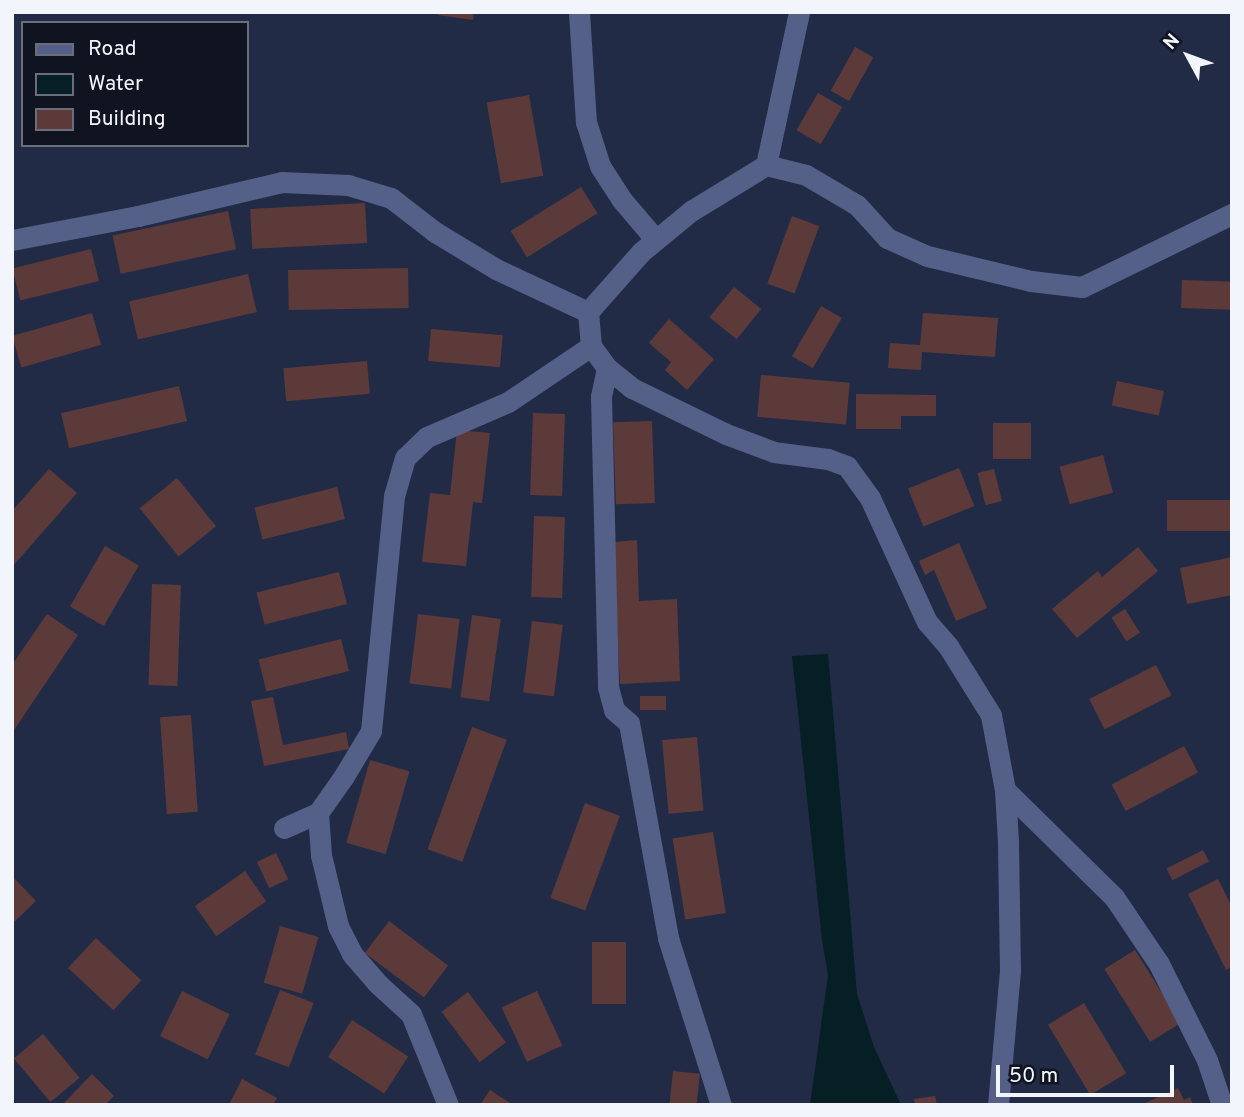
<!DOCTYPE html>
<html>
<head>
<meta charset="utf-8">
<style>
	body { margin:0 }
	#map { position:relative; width:1244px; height:1117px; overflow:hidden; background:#222b45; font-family:Overpass,sans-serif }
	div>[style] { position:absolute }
	.water>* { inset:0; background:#051f25 }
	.building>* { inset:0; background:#5d3a3a; transform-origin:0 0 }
	.minor>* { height:21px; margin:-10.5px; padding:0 10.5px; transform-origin:10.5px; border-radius:10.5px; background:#546087 }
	span { translate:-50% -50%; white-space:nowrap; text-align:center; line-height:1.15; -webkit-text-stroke:5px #101420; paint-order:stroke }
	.frame { position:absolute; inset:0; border:14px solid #f2f5fc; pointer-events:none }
	.legend { position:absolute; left:21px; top:21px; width:228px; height:126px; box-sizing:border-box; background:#101420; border:2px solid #6a6e78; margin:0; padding:9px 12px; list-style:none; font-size:21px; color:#f2f5fc }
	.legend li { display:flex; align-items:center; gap:14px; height:35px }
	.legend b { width:35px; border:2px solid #6a6e78 }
	.north { position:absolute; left:1153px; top:21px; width:70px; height:70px; -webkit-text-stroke:5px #101420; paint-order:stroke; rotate:311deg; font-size:19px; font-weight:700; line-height:28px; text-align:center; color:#f2f5fc }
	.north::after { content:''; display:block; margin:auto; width:24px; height:32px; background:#f2f5fc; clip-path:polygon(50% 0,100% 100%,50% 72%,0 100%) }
	.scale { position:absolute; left:996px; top:1065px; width:178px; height:32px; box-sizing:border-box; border:4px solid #f2f5fc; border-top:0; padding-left:9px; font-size:21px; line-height:24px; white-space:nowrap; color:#f2f5fc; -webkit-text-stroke:5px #101420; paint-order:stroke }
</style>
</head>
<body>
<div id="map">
	<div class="water">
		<div style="clip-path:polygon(828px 654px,857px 994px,874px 1047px,901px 1105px,810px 1105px,828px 975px,822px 940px,792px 656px)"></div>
	</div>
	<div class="building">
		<div style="clip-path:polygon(438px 12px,474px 12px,473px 20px,438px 15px)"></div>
		<div style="left:855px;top:47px;width:21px;height:50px;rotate:29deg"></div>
		<div style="left:818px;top:93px;width:28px;height:43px;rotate:30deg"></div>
		<div style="left:529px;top:95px;width:82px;height:43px;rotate:80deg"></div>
		<div style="left:581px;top:187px;width:31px;height:83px;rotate:58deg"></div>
		<div style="left:365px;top:203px;width:40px;height:115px;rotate:87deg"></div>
		<div style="left:228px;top:211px;width:39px;height:118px;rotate:78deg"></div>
		<div style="left:792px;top:216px;width:29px;height:72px;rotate:20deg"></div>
		<div style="left:91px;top:249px;width:33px;height:81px;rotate:76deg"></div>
		<div style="left:408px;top:268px;width:40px;height:120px;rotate:89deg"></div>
		<div style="left:248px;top:274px;width:39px;height:122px;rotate:77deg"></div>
		<div style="left:1182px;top:280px;width:50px;height:28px;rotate:2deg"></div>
		<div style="left:734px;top:287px;width:35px;height:39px;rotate:39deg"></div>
		<div style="left:821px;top:306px;width:24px;height:58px;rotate:30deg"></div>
		<div style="left:92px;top:313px;width:33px;height:83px;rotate:74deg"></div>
		<div style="clip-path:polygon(923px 313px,998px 318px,995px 357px,922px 352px,921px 370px,888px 368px,890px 343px,920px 345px)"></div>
		<div style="clip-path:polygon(669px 319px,714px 359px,687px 390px,665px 370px,671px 362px,649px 343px)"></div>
		<div style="left:431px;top:329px;width:72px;height:32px;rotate:5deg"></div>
		<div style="left:367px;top:361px;width:33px;height:84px;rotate:85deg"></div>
		<div style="left:761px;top:375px;width:89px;height:42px;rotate:5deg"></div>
		<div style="left:1117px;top:381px;width:48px;height:25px;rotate:12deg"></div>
		<div style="left:179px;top:386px;width:36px;height:121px;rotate:77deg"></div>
		<div style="clip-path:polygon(856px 394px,936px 395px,936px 416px,901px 416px,901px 429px,856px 429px)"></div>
		<div style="left:533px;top:413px;width:32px;height:82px;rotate:2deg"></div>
		<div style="left:652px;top:421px;width:82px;height:39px;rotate:88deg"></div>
		<div style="left:1031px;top:423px;width:36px;height:38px;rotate:90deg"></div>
		<div style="clip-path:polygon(457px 430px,490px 433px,482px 503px,473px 502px,466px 566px,422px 562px,430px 493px,450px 495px)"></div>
		<div style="left:1103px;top:455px;width:39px;height:45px;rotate:75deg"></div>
		<div style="left:959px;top:468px;width:41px;height:55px;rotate:68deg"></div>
		<div style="clip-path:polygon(49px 469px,77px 493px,12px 567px,12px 511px)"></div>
		<div style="left:994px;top:469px;width:33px;height:17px;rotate:76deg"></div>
		<div style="left:177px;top:478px;width:62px;height:48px;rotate:51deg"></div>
		<div style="left:337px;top:487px;width:33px;height:85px;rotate:76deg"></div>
		<div style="left:1232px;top:500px;width:31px;height:65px;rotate:90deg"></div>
		<div style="left:534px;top:516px;width:31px;height:81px;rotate:2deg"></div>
		<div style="clip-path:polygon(637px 540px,639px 601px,677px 599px,680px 681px,620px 684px,613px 542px)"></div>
		<div style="clip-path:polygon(959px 543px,987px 608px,956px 621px,934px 570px,925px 575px,919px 561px)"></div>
		<div style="left:105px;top:546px;width:39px;height:70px;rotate:30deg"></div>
		<div style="clip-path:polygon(1138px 547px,1158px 571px,1077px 638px,1052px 609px,1098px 571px,1102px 577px)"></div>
		<div style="clip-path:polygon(1232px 557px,1232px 595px,1187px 604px,1180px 568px)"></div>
		<div style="left:339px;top:572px;width:33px;height:85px;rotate:76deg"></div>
		<div style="left:152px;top:584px;width:29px;height:101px;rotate:2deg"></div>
		<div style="left:1125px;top:609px;width:28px;height:16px;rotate:58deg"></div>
		<div style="clip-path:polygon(47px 614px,78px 635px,12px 733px,12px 665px)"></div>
		<div style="left:418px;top:614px;width:42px;height:70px;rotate:7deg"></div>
		<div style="left:472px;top:615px;width:29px;height:83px;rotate:8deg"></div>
		<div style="left:532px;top:621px;width:31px;height:72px;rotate:7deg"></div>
		<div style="left:341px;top:639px;width:33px;height:85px;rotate:76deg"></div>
		<div style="left:1156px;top:665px;width:34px;height:75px;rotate:63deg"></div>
		<div style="left:640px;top:696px;width:26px;height:14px"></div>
		<div style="clip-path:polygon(273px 697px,283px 745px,346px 732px,349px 749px,264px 766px,251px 701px)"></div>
		<div style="left:191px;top:715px;width:97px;height:31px;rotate:86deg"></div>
		<div style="left:472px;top:727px;width:37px;height:130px;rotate:20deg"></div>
		<div style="left:697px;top:737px;width:74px;height:35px;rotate:85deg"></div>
		<div style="left:1184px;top:746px;width:30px;height:82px;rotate:62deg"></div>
		<div style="left:370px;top:760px;width:41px;height:86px;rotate:16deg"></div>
		<div style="left:585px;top:803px;width:37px;height:101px;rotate:20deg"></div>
		<div style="left:713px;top:832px;width:82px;height:41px;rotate:81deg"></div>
		<div style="left:1203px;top:850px;width:13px;height:41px;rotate:63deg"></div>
		<div style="left:276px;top:853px;width:29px;height:21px;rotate:65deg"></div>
		<div style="left:245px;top:871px;width:37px;height:61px;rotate:55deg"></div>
		<div style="clip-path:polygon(12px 876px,36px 901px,12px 924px)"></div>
		<div style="clip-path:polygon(1218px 879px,1232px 907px,1232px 967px,1226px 970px,1188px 894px)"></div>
		<div style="left:389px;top:921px;width:74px;height:40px;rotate:37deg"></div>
		<div style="left:280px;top:926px;width:40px;height:59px;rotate:16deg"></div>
		<div style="left:96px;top:938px;width:62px;height:41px;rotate:43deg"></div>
		<div style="left:626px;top:942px;width:62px;height:34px;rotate:90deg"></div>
		<div style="left:1135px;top:950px;width:86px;height:36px;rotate:58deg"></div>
		<div style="left:280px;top:990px;width:36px;height:69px;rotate:21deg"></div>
		<div style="left:182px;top:991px;width:53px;height:50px;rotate:26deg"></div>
		<div style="left:537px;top:991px;width:60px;height:39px;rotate:65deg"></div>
		<div style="left:468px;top:992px;width:63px;height:33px;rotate:53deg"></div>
		<div style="left:1084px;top:1003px;width:82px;height:42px;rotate:59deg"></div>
		<div style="left:352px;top:1020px;width:67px;height:44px;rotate:33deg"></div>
		<div style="left:43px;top:1034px;width:57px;height:38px;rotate:50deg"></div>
		<div style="left:673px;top:1071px;width:27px;height:34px;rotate:6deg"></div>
		<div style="clip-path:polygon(92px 1074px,114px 1096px,105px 1105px,62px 1105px)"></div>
		<div style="clip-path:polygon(242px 1079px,277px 1098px,273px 1105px,229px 1105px)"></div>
		<div style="clip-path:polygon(1178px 1088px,1184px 1100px,1190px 1097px,1193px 1105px,1141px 1105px)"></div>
		<div style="clip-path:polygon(490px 1090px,513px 1105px,480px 1105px)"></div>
		<div style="clip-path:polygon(935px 1096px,937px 1105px,915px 1105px,914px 1099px)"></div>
	</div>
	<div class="minor">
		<div style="left:579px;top:12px;width:110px;rotate:86.4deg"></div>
		<div style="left:586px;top:122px;width:46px;rotate:72.3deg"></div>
		<div style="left:600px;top:166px;width:40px;rotate:57.1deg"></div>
		<div style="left:622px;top:200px;width:52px;rotate:49.6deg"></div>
		<div style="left:766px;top:165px;width:157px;rotate:-77.8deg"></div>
		<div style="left:12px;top:240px;width:128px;rotate:-10.8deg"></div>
		<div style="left:138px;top:216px;width:148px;rotate:-13.3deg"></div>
		<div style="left:282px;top:182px;width:66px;rotate:2.6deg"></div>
		<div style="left:348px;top:185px;width:45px;rotate:16.8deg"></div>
		<div style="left:391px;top:198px;width:56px;rotate:37.7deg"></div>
		<div style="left:435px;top:232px;width:71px;rotate:31.2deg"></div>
		<div style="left:496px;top:269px;width:102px;rotate:25.1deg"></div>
		<div style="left:607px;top:368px;width:30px;rotate:102deg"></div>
		<div style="left:601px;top:397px;width:290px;rotate:88.6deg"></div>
		<div style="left:608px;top:687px;width:24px;rotate:75deg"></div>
		<div style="left:614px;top:710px;width:20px;rotate:41deg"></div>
		<div style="left:629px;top:723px;width:219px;rotate:79.7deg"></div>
		<div style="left:668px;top:938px;width:175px;rotate:72.4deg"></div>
		<div style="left:1005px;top:790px;width:153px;rotate:44.5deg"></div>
		<div style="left:1114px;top:897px;width:81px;rotate:56.1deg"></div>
		<div style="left:1159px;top:964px;width:107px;rotate:63.4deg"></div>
		<div style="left:1207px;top:1060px;width:47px;rotate:71.6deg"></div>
		<div style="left:318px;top:813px;width:42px;rotate:85.9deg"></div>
		<div style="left:321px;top:855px;width:73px;rotate:76.5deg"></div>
		<div style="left:338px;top:926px;width:31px;rotate:63deg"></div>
		<div style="left:352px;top:954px;width:38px;rotate:49deg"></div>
		<div style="left:377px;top:983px;width:46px;rotate:42.4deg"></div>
		<div style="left:411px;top:1014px;width:98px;rotate:67.9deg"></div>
		<div style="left:284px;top:828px;width:37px;rotate:-24deg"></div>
		<div style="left:318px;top:813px;width:45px;rotate:-54.9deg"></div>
		<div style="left:344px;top:776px;width:52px;rotate:-59deg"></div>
		<div style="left:371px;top:731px;width:236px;rotate:-84.4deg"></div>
		<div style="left:394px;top:496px;width:40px;rotate:-74deg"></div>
		<div style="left:405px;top:458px;width:30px;rotate:-44deg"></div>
		<div style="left:427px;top:437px;width:88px;rotate:-23.4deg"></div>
		<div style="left:508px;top:402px;width:100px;rotate:-34deg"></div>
		<div style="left:998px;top:1105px;width:135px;rotate:-84.9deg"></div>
		<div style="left:1010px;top:971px;width:129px;rotate:-90.9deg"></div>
		<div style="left:1008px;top:842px;width:52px;rotate:-93.3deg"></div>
		<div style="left:1005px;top:790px;width:76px;rotate:-100.6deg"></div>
		<div style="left:991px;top:715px;width:81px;rotate:-121.9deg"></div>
		<div style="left:948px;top:646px;width:32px;rotate:-131deg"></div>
		<div style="left:927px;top:622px;width:136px;rotate:-114.7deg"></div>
		<div style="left:870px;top:498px;width:39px;rotate:-126deg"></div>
		<div style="left:847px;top:466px;width:20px;rotate:-160deg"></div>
		<div style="left:828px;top:459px;width:54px;rotate:-172.6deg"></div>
		<div style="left:774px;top:452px;width:51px;rotate:-159.4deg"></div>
		<div style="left:726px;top:434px;width:105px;rotate:-153.9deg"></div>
		<div style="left:632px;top:388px;width:32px;rotate:-141deg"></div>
		<div style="left:607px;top:368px;width:27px;rotate:-126deg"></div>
		<div style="left:591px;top:346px;width:34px;rotate:-95deg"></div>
		<div style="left:588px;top:312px;width:80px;rotate:-48.5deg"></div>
		<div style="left:641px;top:252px;width:65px;rotate:-39.4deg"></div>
		<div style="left:691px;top:211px;width:88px;rotate:-31.5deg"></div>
		<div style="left:766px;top:165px;width:41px;rotate:14deg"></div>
		<div style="left:806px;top:175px;width:59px;rotate:30.5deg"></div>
		<div style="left:857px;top:205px;width:45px;rotate:47.7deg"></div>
		<div style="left:887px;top:238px;width:44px;rotate:24.2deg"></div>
		<div style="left:927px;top:256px;width:107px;rotate:13.5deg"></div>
		<div style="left:1031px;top:281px;width:51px;rotate:6.7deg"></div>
		<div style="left:1082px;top:287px;width:167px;rotate:-26deg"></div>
	</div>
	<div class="frame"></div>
	<ul class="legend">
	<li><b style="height:9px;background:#546087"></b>Road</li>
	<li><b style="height:19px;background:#051f25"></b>Water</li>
	<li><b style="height:19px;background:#5d3a3a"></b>Building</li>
	</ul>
	<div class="north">N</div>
	<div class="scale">50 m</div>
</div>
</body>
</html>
